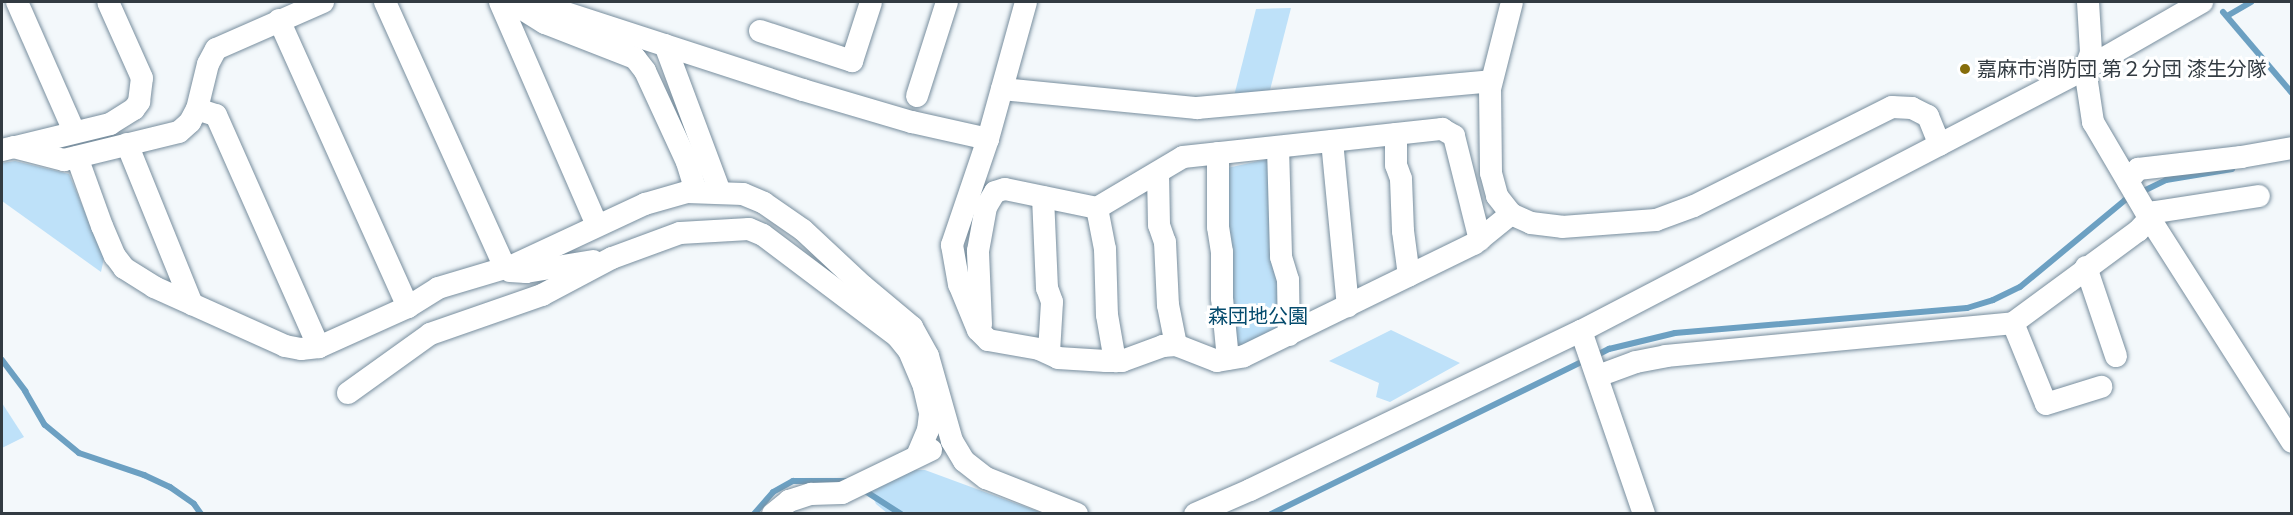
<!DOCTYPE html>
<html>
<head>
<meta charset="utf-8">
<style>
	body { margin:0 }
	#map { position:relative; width:2293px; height:515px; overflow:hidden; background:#f3f8fb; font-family:"Public Sans","Noto Sans JP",sans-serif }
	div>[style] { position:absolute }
	.green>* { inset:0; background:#bee1f9 }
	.stream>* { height:6px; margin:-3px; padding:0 3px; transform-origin:3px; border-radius:3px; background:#6ca0c2 }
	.roads { filter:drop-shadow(0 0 2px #788e9e) drop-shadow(0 0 2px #788e9e) }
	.minor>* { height:22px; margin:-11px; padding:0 11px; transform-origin:11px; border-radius:11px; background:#fff }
	.dots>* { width:16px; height:16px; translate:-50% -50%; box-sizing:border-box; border:3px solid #fff; border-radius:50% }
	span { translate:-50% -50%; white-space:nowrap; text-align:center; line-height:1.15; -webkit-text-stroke:6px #fff; paint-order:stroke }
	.poi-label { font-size:20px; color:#323b42 }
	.left { translate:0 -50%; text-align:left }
	.park-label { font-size:20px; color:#054b6d }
	.frame { position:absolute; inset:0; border:3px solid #323b42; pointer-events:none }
</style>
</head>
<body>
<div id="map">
	<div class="green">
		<div style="clip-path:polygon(1291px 8px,1269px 94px,1233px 100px,1256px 9px)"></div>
		<div style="clip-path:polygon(1268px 159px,1286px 333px,1247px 350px,1233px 340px,1227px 168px)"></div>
		<div style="clip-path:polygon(15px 161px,69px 174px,104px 258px,101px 272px,2px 201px,2px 163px)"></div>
		<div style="clip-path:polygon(1391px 330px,1460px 363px,1390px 402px,1376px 397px,1379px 383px,1329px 361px)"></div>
		<div style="clip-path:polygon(2px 403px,24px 437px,2px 448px)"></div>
		<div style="clip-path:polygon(905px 470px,925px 470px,1042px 513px,887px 513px,876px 504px,869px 488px)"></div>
	</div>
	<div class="stream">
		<div style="left:2223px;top:12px;width:106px;rotate:49.6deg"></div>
		<div style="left:2227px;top:16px;width:28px;rotate:-30deg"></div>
		<div style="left:1595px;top:356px;width:16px;rotate:-27deg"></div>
		<div style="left:1609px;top:349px;width:68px;rotate:-13.6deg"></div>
		<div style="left:1675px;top:333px;width:293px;rotate:-4.9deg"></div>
		<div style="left:1967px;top:308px;width:27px;rotate:-17deg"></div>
		<div style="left:1993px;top:300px;width:30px;rotate:-26deg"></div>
		<div style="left:2020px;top:287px;width:136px;rotate:-39.6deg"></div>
		<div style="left:2125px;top:200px;width:46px;rotate:-26deg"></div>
		<div style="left:2166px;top:180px;width:67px;rotate:-9.5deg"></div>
		<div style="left:2px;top:360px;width:39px;rotate:53deg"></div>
		<div style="left:25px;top:391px;width:39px;rotate:60deg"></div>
		<div style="left:45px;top:425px;width:44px;rotate:39.5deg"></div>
		<div style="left:79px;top:453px;width:69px;rotate:18.7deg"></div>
		<div style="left:144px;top:475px;width:29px;rotate:25deg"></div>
		<div style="left:170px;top:487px;width:29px;rotate:35deg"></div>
		<div style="left:194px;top:504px;width:12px;rotate:55deg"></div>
		<div style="left:862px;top:489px;width:46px;rotate:32.7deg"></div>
		<div style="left:754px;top:514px;width:29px;rotate:-49deg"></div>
		<div style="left:773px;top:492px;width:23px;rotate:-29deg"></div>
		<div style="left:793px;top:481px;width:55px"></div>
		<div style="left:1271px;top:514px;width:351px;rotate:-26.1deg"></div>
	</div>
	<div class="roads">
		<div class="minor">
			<div style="left:17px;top:2px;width:141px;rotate:66.2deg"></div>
			<div style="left:385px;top:2px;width:292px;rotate:65.7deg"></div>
			<div style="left:500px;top:2px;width:243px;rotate:66.5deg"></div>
			<div style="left:511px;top:2px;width:40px;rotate:32deg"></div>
			<div style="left:545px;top:23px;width:97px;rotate:21.3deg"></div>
			<div style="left:635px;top:58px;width:16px;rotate:52deg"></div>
			<div style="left:645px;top:71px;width:100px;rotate:65.2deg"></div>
			<div style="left:687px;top:162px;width:31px;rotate:73deg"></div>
			<div style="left:532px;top:2px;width:285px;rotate:18deg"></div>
			<div style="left:803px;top:90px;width:114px;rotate:16.4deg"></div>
			<div style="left:912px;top:122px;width:78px;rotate:12.6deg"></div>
			<div style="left:1026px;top:2px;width:142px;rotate:105.5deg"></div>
			<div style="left:988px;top:139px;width:112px;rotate:108.8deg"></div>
			<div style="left:952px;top:245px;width:40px;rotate:80deg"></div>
			<div style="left:959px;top:284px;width:50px;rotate:67.6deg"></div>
			<div style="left:978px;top:330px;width:14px;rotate:45deg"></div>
			<div style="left:988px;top:340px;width:52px;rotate:10deg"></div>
			<div style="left:1039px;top:349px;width:21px;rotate:25deg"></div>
			<div style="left:1058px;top:358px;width:48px;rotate:3.6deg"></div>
			<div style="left:1106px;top:361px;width:16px"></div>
			<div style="left:1122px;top:361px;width:44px;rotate:-20.1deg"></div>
			<div style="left:1163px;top:346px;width:13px;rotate:-4deg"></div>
			<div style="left:1176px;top:345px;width:44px;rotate:21.3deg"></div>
			<div style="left:1217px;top:361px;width:27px;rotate:-10deg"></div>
			<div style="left:1244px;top:356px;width:256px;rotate:-26deg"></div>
			<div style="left:1474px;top:244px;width:48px;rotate:-39deg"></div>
			<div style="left:1512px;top:2px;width:90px;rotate:104.2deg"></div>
			<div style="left:1490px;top:89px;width:84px;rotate:89.3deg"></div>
			<div style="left:1491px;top:173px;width:24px;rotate:75deg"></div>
			<div style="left:1497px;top:196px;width:23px;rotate:52deg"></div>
			<div style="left:1511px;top:214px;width:22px;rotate:24deg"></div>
			<div style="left:1531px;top:223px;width:31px;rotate:7deg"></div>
			<div style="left:1562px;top:227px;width:94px;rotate:-4.3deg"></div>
			<div style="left:1656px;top:220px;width:40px;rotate:-20.2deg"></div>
			<div style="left:1694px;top:206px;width:221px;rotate:-26.6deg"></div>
			<div style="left:1892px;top:107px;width:20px;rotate:3deg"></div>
			<div style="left:1912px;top:108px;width:18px;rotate:27deg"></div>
			<div style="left:1928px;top:116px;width:31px;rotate:68deg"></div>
			<div style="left:2088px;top:2px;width:51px;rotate:86.6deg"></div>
			<div style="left:2091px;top:53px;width:17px;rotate:111deg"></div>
			<div style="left:2085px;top:69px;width:54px;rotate:81.4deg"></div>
			<div style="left:2093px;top:122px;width:113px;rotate:59.6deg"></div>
			<div style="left:2150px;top:219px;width:264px;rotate:57.5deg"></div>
			<div style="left:279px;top:20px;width:315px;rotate:65.8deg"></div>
			<div style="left:760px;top:31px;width:97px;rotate:18.1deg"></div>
			<div style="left:852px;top:61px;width:62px;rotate:-72.1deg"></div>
			<div style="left:665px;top:45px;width:157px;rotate:69.5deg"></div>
			<div style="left:1002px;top:89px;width:196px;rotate:5.6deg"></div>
			<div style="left:1197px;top:108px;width:295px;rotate:-5.2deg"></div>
			<div style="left:917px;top:96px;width:99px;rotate:-72.3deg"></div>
			<div style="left:197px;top:109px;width:20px;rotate:18deg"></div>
			<div style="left:216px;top:115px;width:254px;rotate:66.1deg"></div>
			<div style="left:319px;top:347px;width:98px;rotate:-24.2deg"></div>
			<div style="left:408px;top:307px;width:36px;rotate:-32deg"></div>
			<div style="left:438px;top:288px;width:77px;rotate:-16.6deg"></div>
			<div style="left:512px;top:266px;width:147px;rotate:-25deg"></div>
			<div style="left:645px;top:204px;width:44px;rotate:-15.9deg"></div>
			<div style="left:687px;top:192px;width:56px;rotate:2deg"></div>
			<div style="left:743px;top:194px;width:23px;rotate:23deg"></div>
			<div style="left:764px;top:203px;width:47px;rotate:34.7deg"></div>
			<div style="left:803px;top:230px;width:82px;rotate:43deg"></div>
			<div style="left:863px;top:286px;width:64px;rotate:39.9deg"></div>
			<div style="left:912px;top:327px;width:33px;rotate:61deg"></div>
			<div style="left:928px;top:356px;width:88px;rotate:74.2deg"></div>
			<div style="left:952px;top:441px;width:23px;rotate:59deg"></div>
			<div style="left:964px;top:461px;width:28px;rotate:38deg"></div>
			<div style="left:986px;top:478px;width:98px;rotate:21.6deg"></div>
			<div style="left:1396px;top:134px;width:31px;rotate:90deg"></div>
			<div style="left:1396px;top:165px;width:15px;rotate:70deg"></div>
			<div style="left:1401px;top:179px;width:52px;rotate:87.8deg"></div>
			<div style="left:1403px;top:231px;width:45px;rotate:82.4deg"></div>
			<div style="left:1332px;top:141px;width:166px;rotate:84.5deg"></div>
			<div style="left:127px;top:144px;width:173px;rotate:67.9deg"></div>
			<div style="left:16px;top:147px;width:97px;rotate:-13.7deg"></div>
			<div style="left:110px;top:124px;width:28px;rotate:-32deg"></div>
			<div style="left:134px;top:109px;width:9px;rotate:-54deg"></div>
			<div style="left:139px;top:102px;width:24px;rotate:-83deg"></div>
			<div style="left:142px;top:78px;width:83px;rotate:-114.1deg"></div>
			<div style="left:1278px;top:147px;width:110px;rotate:88.4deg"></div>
			<div style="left:1281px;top:257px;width:24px;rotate:73deg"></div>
			<div style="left:1288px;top:280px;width:55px;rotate:89deg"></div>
			<div style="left:2px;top:150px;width:12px;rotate:-14deg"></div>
			<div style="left:14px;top:147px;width:52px;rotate:14.6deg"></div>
			<div style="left:64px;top:160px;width:118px;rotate:-13.7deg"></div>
			<div style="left:179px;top:132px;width:15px;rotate:-42deg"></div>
			<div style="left:190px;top:122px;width:15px;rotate:-62deg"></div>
			<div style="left:197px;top:109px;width:46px;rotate:-76.3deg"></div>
			<div style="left:208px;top:64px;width:17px;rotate:-62deg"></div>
			<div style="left:216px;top:49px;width:117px;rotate:-23.7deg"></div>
			<div style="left:1218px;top:153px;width:74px;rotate:90deg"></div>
			<div style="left:1218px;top:227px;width:25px;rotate:81deg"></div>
			<div style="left:1222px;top:252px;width:46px;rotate:90deg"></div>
			<div style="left:1222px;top:298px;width:61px;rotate:84.4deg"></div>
			<div style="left:77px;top:157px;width:73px;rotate:70.1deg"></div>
			<div style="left:102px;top:226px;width:33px;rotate:67deg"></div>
			<div style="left:115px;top:256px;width:15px;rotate:53deg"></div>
			<div style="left:124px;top:268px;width:36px;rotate:32deg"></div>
			<div style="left:154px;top:287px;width:144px;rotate:24.2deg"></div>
			<div style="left:285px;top:346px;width:16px;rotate:11deg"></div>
			<div style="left:301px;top:349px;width:18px;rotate:-6deg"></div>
			<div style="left:1158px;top:173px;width:52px;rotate:88.9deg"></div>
			<div style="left:1159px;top:225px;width:18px;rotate:71deg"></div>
			<div style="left:1165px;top:242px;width:63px;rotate:87.3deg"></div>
			<div style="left:1168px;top:305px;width:41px;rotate:78.7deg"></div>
			<div style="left:2128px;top:181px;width:16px;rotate:-50deg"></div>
			<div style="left:2138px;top:169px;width:104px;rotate:-6.6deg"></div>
			<div style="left:2241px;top:157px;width:52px;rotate:-10deg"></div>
			<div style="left:1043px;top:197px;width:91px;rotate:87.5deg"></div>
			<div style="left:1047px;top:288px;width:15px;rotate:70deg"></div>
			<div style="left:1052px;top:302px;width:51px;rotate:93.4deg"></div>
			<div style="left:1097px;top:208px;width:42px;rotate:79deg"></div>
			<div style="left:1105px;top:249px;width:66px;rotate:88.3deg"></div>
			<div style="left:1107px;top:315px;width:47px;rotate:80.1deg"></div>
			<div style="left:2086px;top:267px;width:94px;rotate:71.4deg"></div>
			<div style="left:510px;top:271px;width:16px;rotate:4deg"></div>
			<div style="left:526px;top:272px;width:68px;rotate:-9.3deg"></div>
			<div style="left:2013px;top:323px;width:87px;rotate:67.8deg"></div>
			<div style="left:2046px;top:404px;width:58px;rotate:-17.2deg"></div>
			<div style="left:981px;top:324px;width:73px;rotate:-92.4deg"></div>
			<div style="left:978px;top:251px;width:45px;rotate:-79.7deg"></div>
			<div style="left:986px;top:207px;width:17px;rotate:-59deg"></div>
			<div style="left:995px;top:192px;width:10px;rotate:-17deg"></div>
			<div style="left:1005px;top:189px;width:94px;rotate:11.7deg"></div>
			<div style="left:1097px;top:208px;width:100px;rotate:-30.7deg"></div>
			<div style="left:1183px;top:157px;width:261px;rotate:-6.2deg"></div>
			<div style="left:1442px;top:129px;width:14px;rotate:30deg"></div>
			<div style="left:1454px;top:136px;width:107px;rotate:76deg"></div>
			<div style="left:1581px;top:331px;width:194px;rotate:71deg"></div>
			<div style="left:1598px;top:376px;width:40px;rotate:-20.2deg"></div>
			<div style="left:1636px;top:362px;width:31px;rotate:-11deg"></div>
			<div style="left:1666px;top:356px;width:349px;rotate:-5.4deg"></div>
			<div style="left:2013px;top:323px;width:155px;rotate:-36.4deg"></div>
			<div style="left:2138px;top:231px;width:26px;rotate:-47deg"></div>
			<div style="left:2156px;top:212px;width:104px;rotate:-8.8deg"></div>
			<div style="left:348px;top:393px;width:101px;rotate:-35.7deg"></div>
			<div style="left:430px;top:334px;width:119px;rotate:-19.2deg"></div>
			<div style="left:542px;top:295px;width:79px;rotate:-27.9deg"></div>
			<div style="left:612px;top:258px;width:72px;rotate:-20.2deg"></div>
			<div style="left:680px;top:233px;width:69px;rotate:-3.3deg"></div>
			<div style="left:749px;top:229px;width:15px;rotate:23deg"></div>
			<div style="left:763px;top:235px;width:168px;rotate:37deg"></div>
			<div style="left:897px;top:336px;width:19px;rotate:51deg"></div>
			<div style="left:909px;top:351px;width:39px;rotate:67deg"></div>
			<div style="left:924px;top:387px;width:28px;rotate:77deg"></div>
			<div style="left:930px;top:414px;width:16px;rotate:97deg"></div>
			<div style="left:928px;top:430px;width:28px;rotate:113deg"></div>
			<div style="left:773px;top:514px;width:21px;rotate:-39deg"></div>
			<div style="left:789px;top:501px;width:23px;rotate:-18deg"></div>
			<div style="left:811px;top:494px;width:31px;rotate:-2deg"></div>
			<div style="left:842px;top:493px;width:99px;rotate:-25.8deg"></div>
			<div style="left:1195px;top:514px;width:60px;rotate:-23.6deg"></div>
			<div style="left:1250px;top:490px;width:367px;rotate:-25.7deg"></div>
			<div style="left:1581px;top:331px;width:568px;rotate:-27.47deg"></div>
			<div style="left:2085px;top:69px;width:135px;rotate:-29.8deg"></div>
		</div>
	</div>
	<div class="dots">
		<div style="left:1965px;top:69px;background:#866d0a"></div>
	</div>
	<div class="poi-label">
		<span class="left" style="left:1977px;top:69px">嘉麻市消防団 第２分団 漆生分隊</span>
	</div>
	<div class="park-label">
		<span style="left:1258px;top:316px">森団地公園</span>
	</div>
	<div class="frame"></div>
</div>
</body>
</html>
